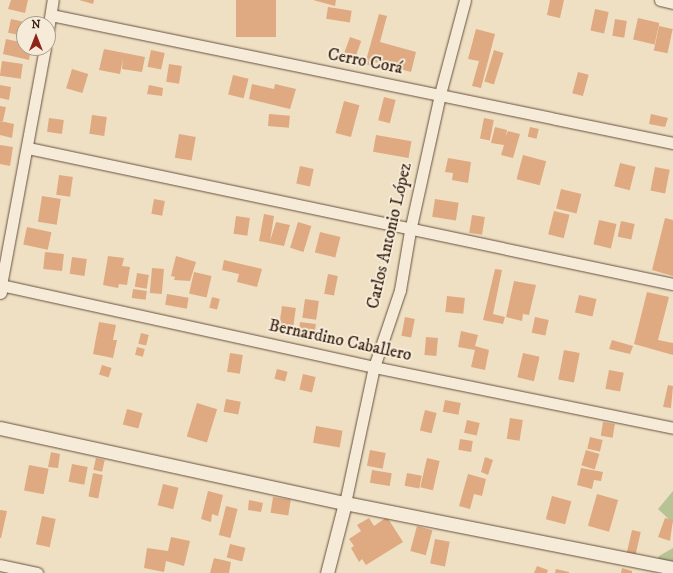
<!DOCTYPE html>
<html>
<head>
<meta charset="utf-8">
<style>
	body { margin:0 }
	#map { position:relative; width:673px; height:573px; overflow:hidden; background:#efe0c3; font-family:"IM FELL DW Pica",serif }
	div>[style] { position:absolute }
	.green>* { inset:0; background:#b7c295 }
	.building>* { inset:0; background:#dfa981; transform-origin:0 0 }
	.roads { filter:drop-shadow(0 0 1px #66513f) drop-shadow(0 0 1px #66513f) }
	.minor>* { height:11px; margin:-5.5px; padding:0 5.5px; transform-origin:5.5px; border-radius:5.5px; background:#f5ebd8 }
	.tertiary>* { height:13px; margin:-6.5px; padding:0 6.5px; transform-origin:6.5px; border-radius:6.5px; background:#f5ebd8 }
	span { translate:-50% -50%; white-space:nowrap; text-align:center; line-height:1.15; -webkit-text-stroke:4px #f5ebd8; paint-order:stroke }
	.street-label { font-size:17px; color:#382113 }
	.north { position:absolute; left:16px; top:16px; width:40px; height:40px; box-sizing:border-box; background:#f5ebd8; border:1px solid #a99a89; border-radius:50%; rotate:0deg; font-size:11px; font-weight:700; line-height:16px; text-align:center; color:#382113 }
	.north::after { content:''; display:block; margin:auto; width:14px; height:18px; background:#8f2418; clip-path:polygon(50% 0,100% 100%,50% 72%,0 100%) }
</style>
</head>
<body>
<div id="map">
	<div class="green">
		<div style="clip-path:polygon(673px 491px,673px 523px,658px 509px)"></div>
		<div style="clip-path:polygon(673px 548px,673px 573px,661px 573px,656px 563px,659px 556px)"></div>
	</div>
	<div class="building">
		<div style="clip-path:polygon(11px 0,28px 0,25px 13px,8px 9px)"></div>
		<div style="clip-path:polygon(79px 0,94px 0,93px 4px)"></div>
		<div style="left:236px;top:0;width:40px;height:37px"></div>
		<div style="clip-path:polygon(313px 0,336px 0,335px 6px)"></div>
		<div style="clip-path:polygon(550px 0,564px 0,560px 18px,547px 15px)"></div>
		<div style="left:328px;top:7px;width:24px;height:12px;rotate:9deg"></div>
		<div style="left:595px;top:9px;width:14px;height:22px;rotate:12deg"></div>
		<div style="clip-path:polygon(379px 14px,387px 16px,380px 42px,416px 52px,411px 72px,375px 62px,374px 67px,365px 64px)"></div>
		<div style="left:638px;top:18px;width:22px;height:22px;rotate:13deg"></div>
		<div style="left:11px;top:19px;width:14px;height:14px;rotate:12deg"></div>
		<div style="left:615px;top:19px;width:12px;height:17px;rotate:9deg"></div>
		<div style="left:659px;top:26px;width:14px;height:25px;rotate:12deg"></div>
		<div style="clip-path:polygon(476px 29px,495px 34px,481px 88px,472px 86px,479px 61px,468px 59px)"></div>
		<div style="left:350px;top:37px;width:12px;height:17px;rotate:20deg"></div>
		<div style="clip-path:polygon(6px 39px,24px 43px,24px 48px,31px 48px,29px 60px,3px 54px)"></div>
		<div style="clip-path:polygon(104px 49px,145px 57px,142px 72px,122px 69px,123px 59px,120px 74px,99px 70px)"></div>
		<div style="left:151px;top:50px;width:14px;height:17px;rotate:12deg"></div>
		<div style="left:494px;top:50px;width:10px;height:33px;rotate:17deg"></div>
		<div style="left:2px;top:61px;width:21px;height:15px;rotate:8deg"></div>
		<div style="left:169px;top:64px;width:13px;height:18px;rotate:9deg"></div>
		<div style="left:72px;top:69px;width:17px;height:20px;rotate:17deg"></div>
		<div style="left:578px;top:72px;width:11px;height:22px;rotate:15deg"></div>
		<div style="left:233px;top:75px;width:16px;height:20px;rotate:14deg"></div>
		<div style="clip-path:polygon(252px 84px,274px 89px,275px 84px,296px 89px,290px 109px,249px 99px)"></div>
		<div style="clip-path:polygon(0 85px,11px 87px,9px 100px,0 98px)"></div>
		<div style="clip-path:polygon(149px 85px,163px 88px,162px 96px,147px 94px)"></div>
		<div style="left:384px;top:97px;width:12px;height:24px;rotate:14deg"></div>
		<div style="left:344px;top:101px;width:16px;height:33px;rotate:15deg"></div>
		<div style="clip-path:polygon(0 106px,6px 107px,3px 121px,0 121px)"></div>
		<div style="left:269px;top:114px;width:21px;height:12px;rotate:5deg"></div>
		<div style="clip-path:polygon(651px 114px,668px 118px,665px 127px,649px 124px)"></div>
		<div style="left:92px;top:115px;width:15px;height:19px;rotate:8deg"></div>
		<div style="left:49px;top:118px;width:15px;height:14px;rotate:8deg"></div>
		<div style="left:484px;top:118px;width:10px;height:21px;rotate:11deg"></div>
		<div style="clip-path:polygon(0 121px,14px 124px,12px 138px,0 135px)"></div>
		<div style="clip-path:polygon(495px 127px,507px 130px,506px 136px,508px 131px,520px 134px,513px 158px,501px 155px,504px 145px,491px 143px)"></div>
		<div style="left:530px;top:127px;width:9px;height:10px;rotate:13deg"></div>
		<div style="left:179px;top:134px;width:17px;height:24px;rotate:10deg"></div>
		<div style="left:376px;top:135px;width:36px;height:17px;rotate:10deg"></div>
		<div style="clip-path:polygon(0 145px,13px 147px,10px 166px,0 164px)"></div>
		<div style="left:523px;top:155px;width:24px;height:25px;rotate:15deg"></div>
		<div style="clip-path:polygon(448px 158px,471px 162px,468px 183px,452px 180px,453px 173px,445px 172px)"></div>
		<div style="left:620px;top:163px;width:16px;height:24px;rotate:14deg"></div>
		<div style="left:300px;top:166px;width:14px;height:18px;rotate:12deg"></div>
		<div style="left:655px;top:167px;width:15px;height:24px;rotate:11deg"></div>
		<div style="left:59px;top:175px;width:14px;height:20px;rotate:8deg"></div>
		<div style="left:561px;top:189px;width:21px;height:20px;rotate:14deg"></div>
		<div style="left:42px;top:196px;width:19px;height:26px;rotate:9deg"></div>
		<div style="left:154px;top:199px;width:11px;height:15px;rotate:10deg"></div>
		<div style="left:435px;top:199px;width:24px;height:18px;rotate:9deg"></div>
		<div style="left:554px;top:211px;width:16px;height:24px;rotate:14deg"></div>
		<div style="clip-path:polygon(264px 214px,274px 216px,270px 241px,276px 222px,290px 225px,284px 246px,259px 241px)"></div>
		<div style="left:472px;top:215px;width:13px;height:18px;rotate:9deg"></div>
		<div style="left:236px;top:216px;width:14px;height:18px;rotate:8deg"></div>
		<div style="clip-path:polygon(665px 218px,673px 220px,673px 276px,652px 270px)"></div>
		<div style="left:599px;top:220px;width:18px;height:25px;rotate:13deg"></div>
		<div style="left:621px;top:221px;width:14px;height:16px;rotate:12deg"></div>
		<div style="left:298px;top:222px;width:14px;height:27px;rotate:17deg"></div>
		<div style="left:27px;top:227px;width:25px;height:18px;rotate:12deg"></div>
		<div style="left:320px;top:232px;width:21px;height:21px;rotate:14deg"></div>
		<div style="left:45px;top:252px;width:19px;height:17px;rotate:6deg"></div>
		<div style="clip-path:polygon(108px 256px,124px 258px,122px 266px,130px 267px,127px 285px,119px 284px,118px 288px,103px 285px)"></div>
		<div style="clip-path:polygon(176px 256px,196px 262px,190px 281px,174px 280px,175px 277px,171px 276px)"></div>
		<div style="left:72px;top:257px;width:15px;height:17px;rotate:8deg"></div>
		<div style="clip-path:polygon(224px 260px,262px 269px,257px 287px,237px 282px,239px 274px,222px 270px)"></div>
		<div style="left:152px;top:268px;width:12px;height:25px;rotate:5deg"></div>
		<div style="clip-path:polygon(495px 269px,502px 270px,493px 314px,505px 317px,503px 324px,483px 320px)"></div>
		<div style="left:194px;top:272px;width:18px;height:22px;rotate:13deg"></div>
		<div style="left:137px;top:273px;width:12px;height:14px;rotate:9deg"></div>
		<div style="left:328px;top:274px;width:10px;height:20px;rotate:11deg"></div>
		<div style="clip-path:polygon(514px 281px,536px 285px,529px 315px,523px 314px,522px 321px,506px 317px)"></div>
		<div style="left:133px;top:289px;width:14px;height:9px;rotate:8deg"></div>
		<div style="clip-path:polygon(647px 292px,669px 297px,658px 340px,673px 343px,673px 355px,634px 344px)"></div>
		<div style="left:167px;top:294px;width:22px;height:11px;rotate:10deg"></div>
		<div style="left:579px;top:295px;width:18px;height:18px;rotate:13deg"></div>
		<div style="left:447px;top:296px;width:18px;height:16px;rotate:6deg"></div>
		<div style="left:212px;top:297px;width:8px;height:11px;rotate:14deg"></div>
		<div style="left:305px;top:299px;width:14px;height:19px;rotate:8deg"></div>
		<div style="left:282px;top:306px;width:14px;height:21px;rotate:8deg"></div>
		<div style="left:405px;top:317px;width:10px;height:19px;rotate:11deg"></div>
		<div style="left:535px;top:317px;width:14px;height:16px;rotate:12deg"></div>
		<div style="clip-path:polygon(99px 322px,116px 325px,113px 340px,117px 340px,113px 358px,93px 354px)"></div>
		<div style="left:300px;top:322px;width:16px;height:11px;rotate:7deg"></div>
		<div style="clip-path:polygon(461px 331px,478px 335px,475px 346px,489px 350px,485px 370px,471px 367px,475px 350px,458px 347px)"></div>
		<div style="left:141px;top:333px;width:8px;height:11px;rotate:14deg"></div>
		<div style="left:426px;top:337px;width:12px;height:18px;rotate:5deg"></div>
		<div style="clip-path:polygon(612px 340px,633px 346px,630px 354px,609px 349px)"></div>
		<div style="left:137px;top:347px;width:8px;height:8px;rotate:14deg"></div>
		<div style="left:564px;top:350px;width:16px;height:30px;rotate:11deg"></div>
		<div style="left:230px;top:353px;width:13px;height:19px;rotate:9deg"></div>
		<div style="left:523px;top:353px;width:17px;height:25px;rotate:13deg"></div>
		<div style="left:102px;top:365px;width:10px;height:10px;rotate:17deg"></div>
		<div style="left:277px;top:369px;width:11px;height:10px;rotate:15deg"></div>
		<div style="left:609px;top:370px;width:15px;height:19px;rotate:11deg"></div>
		<div style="left:303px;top:374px;width:13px;height:16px;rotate:13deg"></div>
		<div style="clip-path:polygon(668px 385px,673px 386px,671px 408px,663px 407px)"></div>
		<div style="left:226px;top:399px;width:15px;height:13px;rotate:11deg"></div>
		<div style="left:445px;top:400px;width:16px;height:12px;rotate:11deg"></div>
		<div style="left:197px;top:403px;width:21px;height:35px;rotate:17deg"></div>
		<div style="left:127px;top:409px;width:16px;height:16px;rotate:15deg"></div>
		<div style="left:425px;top:410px;width:12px;height:21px;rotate:14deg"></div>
		<div style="left:510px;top:418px;width:13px;height:21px;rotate:9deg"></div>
		<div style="left:467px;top:420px;width:13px;height:13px;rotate:13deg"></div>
		<div style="left:603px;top:422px;width:12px;height:14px;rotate:9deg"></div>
		<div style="left:316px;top:426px;width:27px;height:17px;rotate:10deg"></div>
		<div style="left:590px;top:437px;width:13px;height:12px;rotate:13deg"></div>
		<div style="left:460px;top:439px;width:13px;height:11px;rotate:9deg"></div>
		<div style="left:370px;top:450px;width:16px;height:16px;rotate:11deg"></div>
		<div style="left:586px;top:450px;width:14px;height:16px;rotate:17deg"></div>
		<div style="clip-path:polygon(51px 452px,60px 454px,58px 468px,48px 467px)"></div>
		<div style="clip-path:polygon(485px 457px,493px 460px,488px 475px,481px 472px)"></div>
		<div style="left:96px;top:458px;width:9px;height:12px;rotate:13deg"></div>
		<div style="left:427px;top:458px;width:13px;height:30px;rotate:13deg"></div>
		<div style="left:72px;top:464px;width:16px;height:18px;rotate:11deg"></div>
		<div style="left:29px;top:465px;width:20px;height:26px;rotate:11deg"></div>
		<div style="clip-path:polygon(581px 468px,603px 472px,601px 481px,594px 480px,592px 489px,577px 485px)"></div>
		<div style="left:372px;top:470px;width:20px;height:13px;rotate:9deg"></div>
		<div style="left:93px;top:473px;width:10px;height:24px;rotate:11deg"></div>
		<div style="left:407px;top:473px;width:15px;height:13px;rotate:11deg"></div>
		<div style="clip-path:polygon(468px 474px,486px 479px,482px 496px,474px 494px,470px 509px,459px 506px)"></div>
		<div style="left:163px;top:484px;width:16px;height:22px;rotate:14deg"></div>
		<div style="clip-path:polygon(208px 491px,223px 495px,218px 516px,212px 514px,211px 522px,201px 519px)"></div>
		<div style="left:597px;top:494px;width:22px;height:33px;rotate:16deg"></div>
		<div style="left:552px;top:496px;width:20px;height:24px;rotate:15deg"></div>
		<div style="left:273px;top:497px;width:18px;height:16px;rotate:9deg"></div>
		<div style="clip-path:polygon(249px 500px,263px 503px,261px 512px,248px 510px)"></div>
		<div style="left:226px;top:506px;width:12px;height:30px;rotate:14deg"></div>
		<div style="clip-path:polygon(0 510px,7px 511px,1px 538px,0 538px)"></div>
		<div style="left:42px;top:516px;width:14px;height:29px;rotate:12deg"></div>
		<div style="clip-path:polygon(387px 517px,403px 542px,366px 565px,362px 559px,359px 562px,351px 548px,354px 546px,349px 539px,361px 531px,357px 525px,369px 518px,374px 526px)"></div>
		<div style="clip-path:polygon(665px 518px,673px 520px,670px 541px,658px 537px)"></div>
		<div style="left:417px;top:526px;width:16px;height:26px;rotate:15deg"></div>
		<div style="left:632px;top:530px;width:9px;height:23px;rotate:13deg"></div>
		<div style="clip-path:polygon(171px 537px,190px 541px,184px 566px,166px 561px,164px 572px,144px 568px,147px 548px,168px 551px)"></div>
		<div style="left:435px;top:539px;width:15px;height:25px;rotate:11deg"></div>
		<div style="left:230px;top:544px;width:16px;height:14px;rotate:14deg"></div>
		<div style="clip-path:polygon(214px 558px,231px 562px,229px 573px,210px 573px)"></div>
		<div style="clip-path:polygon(537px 566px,548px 570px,547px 573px,534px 573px)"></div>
		<div style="clip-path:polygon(622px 568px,632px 571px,632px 573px,621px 573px)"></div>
		<div style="clip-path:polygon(556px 569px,569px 572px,569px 573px,555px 573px)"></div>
	</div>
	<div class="roads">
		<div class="minor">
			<div style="left:660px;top:0;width:13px;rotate:13deg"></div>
			<div style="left:51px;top:15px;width:635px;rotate:11.63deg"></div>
			<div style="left:48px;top:30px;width:30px;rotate:-81deg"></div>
			<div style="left:45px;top:48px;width:241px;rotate:100.5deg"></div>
			<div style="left:1px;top:285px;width:382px;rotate:12.4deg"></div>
			<div style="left:374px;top:367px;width:305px;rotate:11.5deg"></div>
			<div style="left:28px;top:148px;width:659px;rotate:11.91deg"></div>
			<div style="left:345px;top:503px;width:139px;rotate:-78deg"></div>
			<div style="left:374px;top:367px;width:81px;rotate:-71.3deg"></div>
			<div style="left:400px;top:290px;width:60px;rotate:-80.4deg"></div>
			<div style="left:410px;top:231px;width:140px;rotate:-77.6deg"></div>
			<div style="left:440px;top:94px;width:97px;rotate:-75.1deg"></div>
			<div style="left:0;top:565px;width:38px;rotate:12deg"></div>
		</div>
		<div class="tertiary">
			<div style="left:0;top:284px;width:8px;rotate:90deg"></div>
			<div style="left:0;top:428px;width:353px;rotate:12.3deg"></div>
			<div style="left:345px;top:503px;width:334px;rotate:11.2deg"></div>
			<div style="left:327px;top:573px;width:72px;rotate:-75.6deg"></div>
		</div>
	</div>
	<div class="street-label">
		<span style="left:365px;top:62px;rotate:11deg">Cerro Corá</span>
		<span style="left:390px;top:236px;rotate:-77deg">Carlos Antonio López</span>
		<span style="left:340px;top:341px;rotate:12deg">Bernardino Caballero</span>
	</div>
	<div class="north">N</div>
</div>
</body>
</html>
